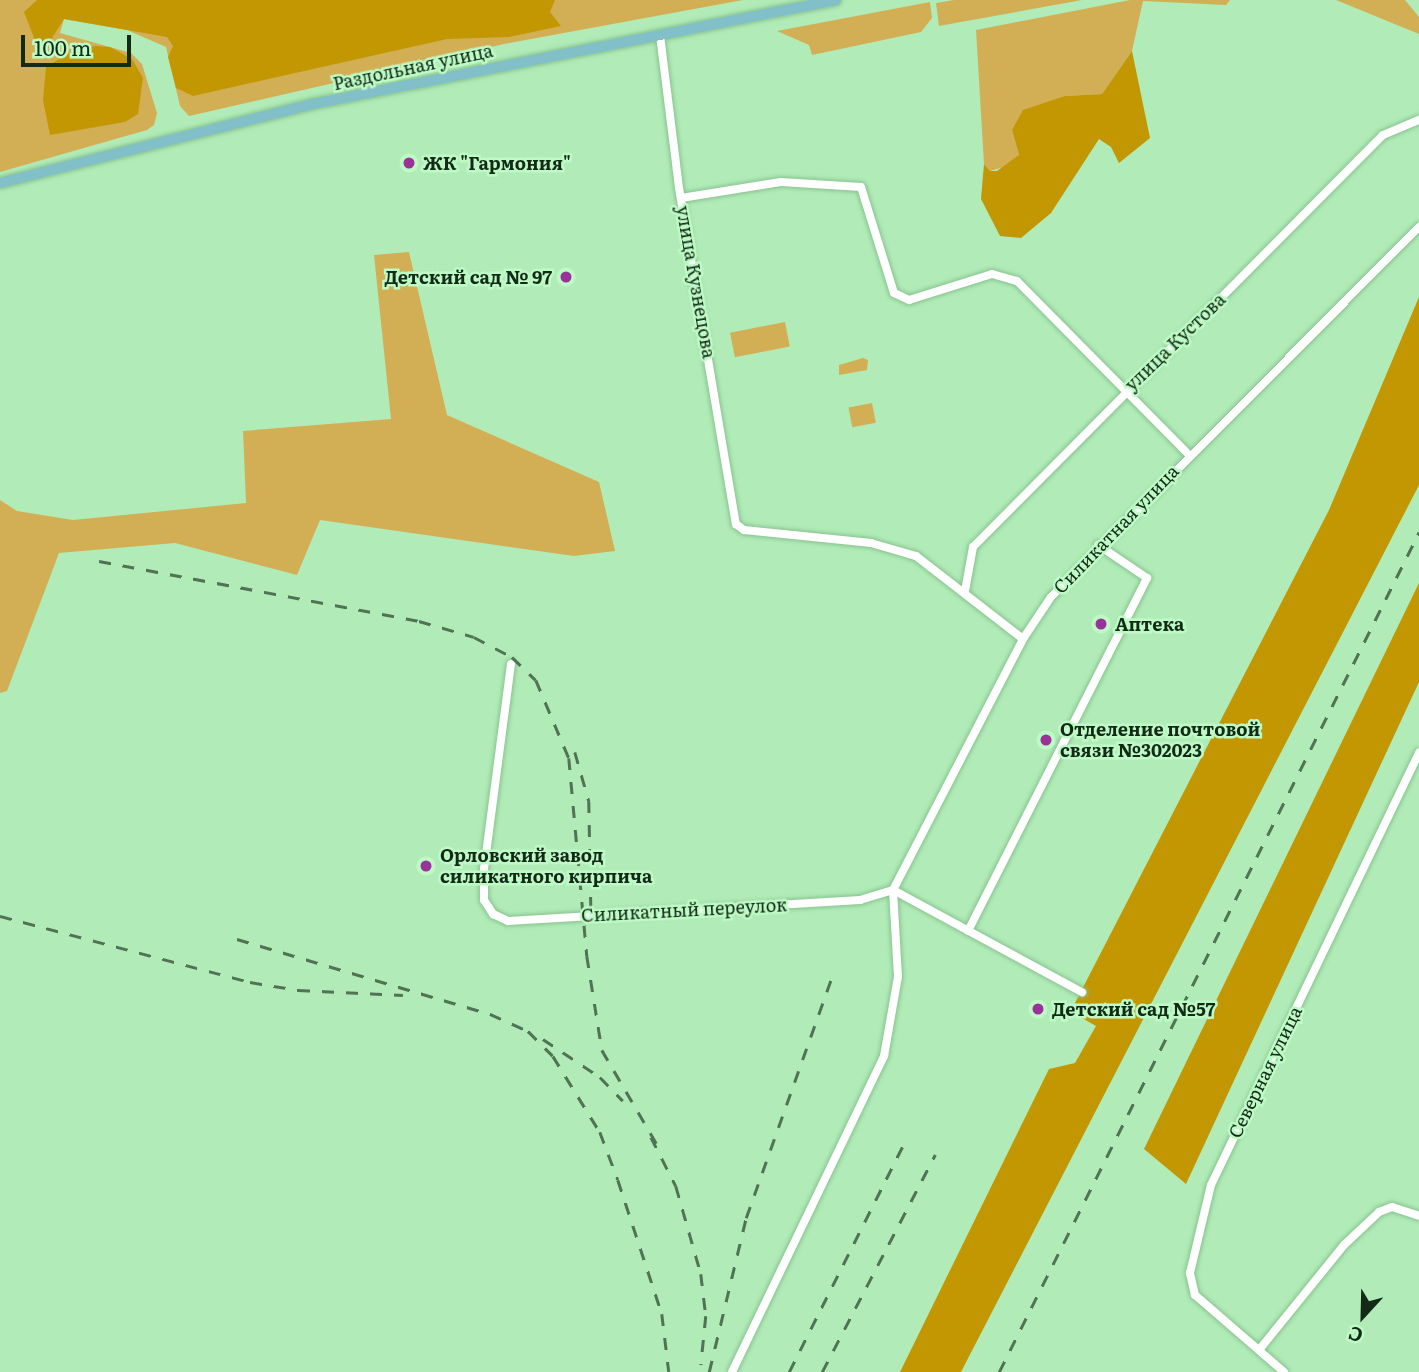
<!DOCTYPE html>
<html>
<head>
<meta charset="utf-8">
<style>
	body { margin:0 }
	#map { position:relative; width:1419px; height:1372px; overflow:hidden; background:#b1ecb8; font-family:Literata,serif }
	div>[style] { position:absolute }
	.green>* { inset:0; background:#d2af55; transform-origin:0 0 }
	.forest>* { inset:0; background:#c29702 }
	.roads { filter:drop-shadow(0 0 2px #88c290) drop-shadow(0 0 2px #88c290) }
	.minor>* { height:8px; margin:-4px; padding:0 4px; transform-origin:4px; border-radius:4px; background:#fff }
	.major>* { height:10px; margin:-5px; padding:0 5px; transform-origin:5px; border-radius:5px; background:#81c0c8 }
	.rail>* { height:2.5px; margin-top:-1.25px; transform-origin:0; background:repeating-linear-gradient(90deg,#4f7354 0 12px,transparent 0 24px) }
	.dots>* { width:19px; height:19px; translate:-50% -50%; box-sizing:border-box; border:4px solid #bdfac5; border-radius:50% }
	span { translate:-50% -50%; white-space:nowrap; text-align:center; line-height:1.15; -webkit-text-stroke:5px #bdfac5; paint-order:stroke }
	.street-label { font-size:18px; color:#132a17 }
	.poi-label { font-size:18px; color:#132a17; font-weight:700 }
	.left { translate:0 -50%; text-align:left }
	.right { translate:-100% -50%; text-align:right }
	.north { position:absolute; left:1328px; top:1281px; width:70px; height:70px; -webkit-text-stroke:5px #bdfac5; paint-order:stroke; rotate:202deg; font-size:19px; font-weight:700; line-height:28px; text-align:center; color:#132a17 }
	.north::after { content:''; display:block; margin:auto; width:24px; height:32px; background:#132a17; clip-path:polygon(50% 0,100% 100%,50% 72%,0 100%) }
	.scale { position:absolute; left:21px; top:35px; width:110px; height:32px; box-sizing:border-box; border:4px solid #132a17; border-top:0; padding-left:9px; font-size:21px; line-height:24px; white-space:nowrap; color:#132a17; -webkit-text-stroke:5px #bdfac5; paint-order:stroke }
</style>
</head>
<body>
<div id="map">
	<div class="green">
		<div style="clip-path:polygon(0 0,743px 0,504px 44px,189px 116px,180px 106px,166px 47px,127px 30px,64px 19px,60px 33px,131px 53px,142px 64px,157px 113px,154px 125px,147px 130px,0 172px)"></div>
		<div style="clip-path:polygon(954px 0,1082px 0,939px 26px,936px 3px)"></div>
		<div style="clip-path:polygon(1130px 0,1230px 0,1226px 5px,1143px 1px,1132px 51px,1102px 94px,1065px 96px,1012px 130px,1019px 155px,1011px 165px,990px 171px,984px 164px,976px 30px)"></div>
		<div style="clip-path:polygon(1336px 0,1405px 0,1419px 17px,1419px 34px)"></div>
		<div style="clip-path:polygon(930px 2px,932px 18px,921px 32px,812px 55px,809px 45px,777px 31px)"></div>
		<div style="clip-path:polygon(409px 252px,447px 415px,599px 482px,615px 551px,574px 556px,320px 520px,297px 575px,175px 543px,59px 553px,7px 691px,0 693px,0 500px,17px 511px,73px 520px,246px 503px,243px 431px,391px 419px,374px 255px)"></div>
		<div style="left:785px;top:322px;width:25px;height:56px;rotate:79deg"></div>
		<div style="clip-path:polygon(863px 358px,868px 360px,867px 370px,839px 375px,839px 365px)"></div>
		<div style="left:872px;top:403px;width:20px;height:24px;rotate:79deg"></div>
	</div>
	<div class="forest">
		<div style="clip-path:polygon(37px 0,555px 0,550px 12px,561px 26px,509px 37px,447px 39px,193px 96px,176px 88px,168px 57px,173px 46px,167px 37px,64px 19px,47px 46px,38px 48px,24px 12px)"></div>
		<div style="clip-path:polygon(95px 46px,110px 47px,132px 59px,143px 78px,138px 114px,125px 122px,50px 135px,43px 100px,46px 67px,69px 53px)"></div>
		<div style="clip-path:polygon(1132px 51px,1150px 138px,1119px 163px,1111px 147px,1099px 139px,1051px 213px,1021px 238px,1000px 236px,981px 199px,984px 164px,990px 171px,997px 171px,1019px 155px,1012px 130px,1023px 110px,1065px 96px,1102px 94px)"></div>
		<div style="clip-path:polygon(1419px 297px,1419px 485px,961px 1372px,900px 1372px,1049px 1069px,1075px 1063px,1096px 1026px,1077px 1015px,1075px 1003px,1329px 510px)"></div>
		<div style="clip-path:polygon(1419px 583px,1419px 682px,1186px 1184px,1144px 1149px)"></div>
	</div>
	<div class="roads">
		<div class="minor">
			<div style="left:660px;top:35px;width:154px;rotate:82.9deg"></div>
			<div style="left:679px;top:188px;width:341px;rotate:80.4deg"></div>
			<div style="left:736px;top:524px;width:10px;rotate:37deg"></div>
			<div style="left:744px;top:530px;width:128px;rotate:5.8deg"></div>
			<div style="left:871px;top:543px;width:47px;rotate:16.1deg"></div>
			<div style="left:916px;top:556px;width:135px;rotate:37.8deg"></div>
			<div style="left:681px;top:198px;width:101px;rotate:-9.1deg"></div>
			<div style="left:781px;top:182px;width:80px;rotate:3.6deg"></div>
			<div style="left:861px;top:187px;width:111px;rotate:72.7deg"></div>
			<div style="left:894px;top:293px;width:17px;rotate:25deg"></div>
			<div style="left:909px;top:300px;width:87px;rotate:-17.4deg"></div>
			<div style="left:992px;top:274px;width:26px;rotate:16deg"></div>
			<div style="left:1017px;top:281px;width:243px;rotate:45.3deg"></div>
			<div style="left:965px;top:591px;width:45px;rotate:-79.7deg"></div>
			<div style="left:973px;top:547px;width:581px;rotate:-45.14deg"></div>
			<div style="left:1383px;top:135px;width:39px;rotate:-23deg"></div>
			<div style="left:511px;top:664px;width:207px;rotate:97.5deg"></div>
			<div style="left:484px;top:869px;width:31px;rotate:90deg"></div>
			<div style="left:484px;top:900px;width:17px;rotate:57deg"></div>
			<div style="left:493px;top:914px;width:17px;rotate:25deg"></div>
			<div style="left:508px;top:921px;width:353px;rotate:-3.4deg"></div>
			<div style="left:860px;top:900px;width:34px;rotate:-17deg"></div>
			<div style="left:893px;top:890px;width:283px;rotate:-62.6deg"></div>
			<div style="left:1023px;top:639px;width:50px;rotate:-56.3deg"></div>
			<div style="left:1051px;top:597px;width:522px;rotate:-45.16deg"></div>
			<div style="left:893px;top:890px;width:215px;rotate:28.4deg"></div>
			<div style="left:968px;top:931px;width:396px;rotate:-63.1deg"></div>
			<div style="left:1147px;top:578px;width:59px;rotate:-146deg"></div>
			<div style="left:1259px;top:1350px;width:135px;rotate:-51deg"></div>
			<div style="left:1344px;top:1245px;width:48px;rotate:-43.3deg"></div>
			<div style="left:1379px;top:1212px;width:14px;rotate:-21deg"></div>
			<div style="left:1392px;top:1207px;width:28px;rotate:18deg"></div>
			<div style="left:732px;top:1372px;width:351px;rotate:-64.3deg"></div>
			<div style="left:884px;top:1056px;width:80px;rotate:-80deg"></div>
			<div style="left:898px;top:977px;width:87px;rotate:-93.3deg"></div>
			<div style="left:1284px;top:1372px;width:118px;rotate:-139.1deg"></div>
			<div style="left:1195px;top:1295px;width:23px;rotate:-103deg"></div>
			<div style="left:1190px;top:1273px;width:90px;rotate:-76.6deg"></div>
			<div style="left:1211px;top:1185px;width:480px;rotate:-64.3deg"></div>
		</div>
		<div class="major">
			<div style="left:0;top:183px;width:323px;rotate:-14.2deg"></div>
			<div style="left:313px;top:104px;width:533px;rotate:-11.25deg"></div>
		</div>
	</div>
	<div class="rail">
		<div style="left:99px;top:561px;width:326px;rotate:10.6deg"></div>
		<div style="left:419px;top:621px;width:57px;rotate:16.2deg"></div>
		<div style="left:474px;top:637px;width:43px;rotate:27.8deg"></div>
		<div style="left:512px;top:657px;width:33px;rotate:44deg"></div>
		<div style="left:536px;top:680px;width:85px;rotate:67.1deg"></div>
		<div style="left:569px;top:758px;width:199px;rotate:84.8deg"></div>
		<div style="left:587px;top:956px;width:95px;rotate:80.9deg"></div>
		<div style="left:602px;top:1050px;width:109px;rotate:59.7deg"></div>
		<div style="left:575px;top:752px;width:51px;rotate:74.1deg"></div>
		<div style="left:589px;top:801px;width:109px;rotate:88.9deg"></div>
		<div style="left:0;top:916px;width:259px;rotate:14.8deg"></div>
		<div style="left:250px;top:982px;width:49px;rotate:9.5deg"></div>
		<div style="left:298px;top:990px;width:105px;rotate:2.7deg"></div>
		<div style="left:237px;top:939px;width:264px;rotate:16.5deg"></div>
		<div style="left:490px;top:1014px;width:42px;rotate:24.1deg"></div>
		<div style="left:528px;top:1031px;width:35px;rotate:45deg"></div>
		<div style="left:553px;top:1056px;width:89px;rotate:58.3deg"></div>
		<div style="left:600px;top:1132px;width:51px;rotate:69.4deg"></div>
		<div style="left:618px;top:1180px;width:141px;rotate:71.8deg"></div>
		<div style="left:662px;top:1314px;width:58px;rotate:83.1deg"></div>
		<div style="left:543px;top:1039px;width:69px;rotate:33.7deg"></div>
		<div style="left:600px;top:1077px;width:33px;rotate:46deg"></div>
		<div style="left:651px;top:1137px;width:55px;rotate:63deg"></div>
		<div style="left:676px;top:1186px;width:91px;rotate:74.1deg"></div>
		<div style="left:701px;top:1274px;width:42px;rotate:83.2deg"></div>
		<div style="left:706px;top:1316px;width:49px;rotate:95.8deg"></div>
		<div style="left:709px;top:1372px;width:158px;rotate:-76.5deg"></div>
		<div style="left:746px;top:1218px;width:260px;rotate:-70.4deg"></div>
		<div style="left:789px;top:1372px;width:252px;rotate:-63.3deg"></div>
		<div style="left:822px;top:1372px;width:245px;rotate:-62.5deg"></div>
		<div style="left:999px;top:1372px;width:939px;rotate:-63.43deg"></div>
	</div>
	<div class="dots">
		<div style="left:409px;top:163px;background:#993398"></div>
		<div style="left:566px;top:277px;background:#993398"></div>
		<div style="left:1101px;top:624px;background:#993398"></div>
		<div style="left:1046px;top:740px;background:#993398"></div>
		<div style="left:426px;top:866px;background:#993398"></div>
		<div style="left:1038px;top:1009px;background:#993398"></div>
	</div>
	<div class="street-label">
		<span style="left:413px;top:67px;rotate:-12deg">Раздольная улица</span>
		<span style="left:696px;top:282px;rotate:80deg">улица Кузнецова</span>
		<span style="left:1175px;top:342px;rotate:-44deg">улица Кустова</span>
		<span style="left:1116px;top:529px;rotate:-46deg">Силикатная улица</span>
		<span style="left:684px;top:910px;rotate:-3deg">Силикатный переулок</span>
		<span style="left:1265px;top:1072px;rotate:-64deg">Северная улица</span>
	</div>
	<div class="poi-label">
		<span class="left" style="left:423px;top:163px">ЖК "Гармония"</span>
		<span class="right" style="left:552px;top:277px">Детский сад № 97</span>
		<span class="left" style="left:1115px;top:624px">Аптека</span>
		<span class="left" style="left:1060px;top:740px">Отделение почтовой<br>связи №302023</span>
		<span class="left" style="left:440px;top:866px">Орловский завод<br>силикатного кирпича</span>
		<span class="left" style="left:1052px;top:1009px">Детский сад №57</span>
	</div>
	<div class="north">С</div>
	<div class="scale">100 m</div>
</div>
</body>
</html>
